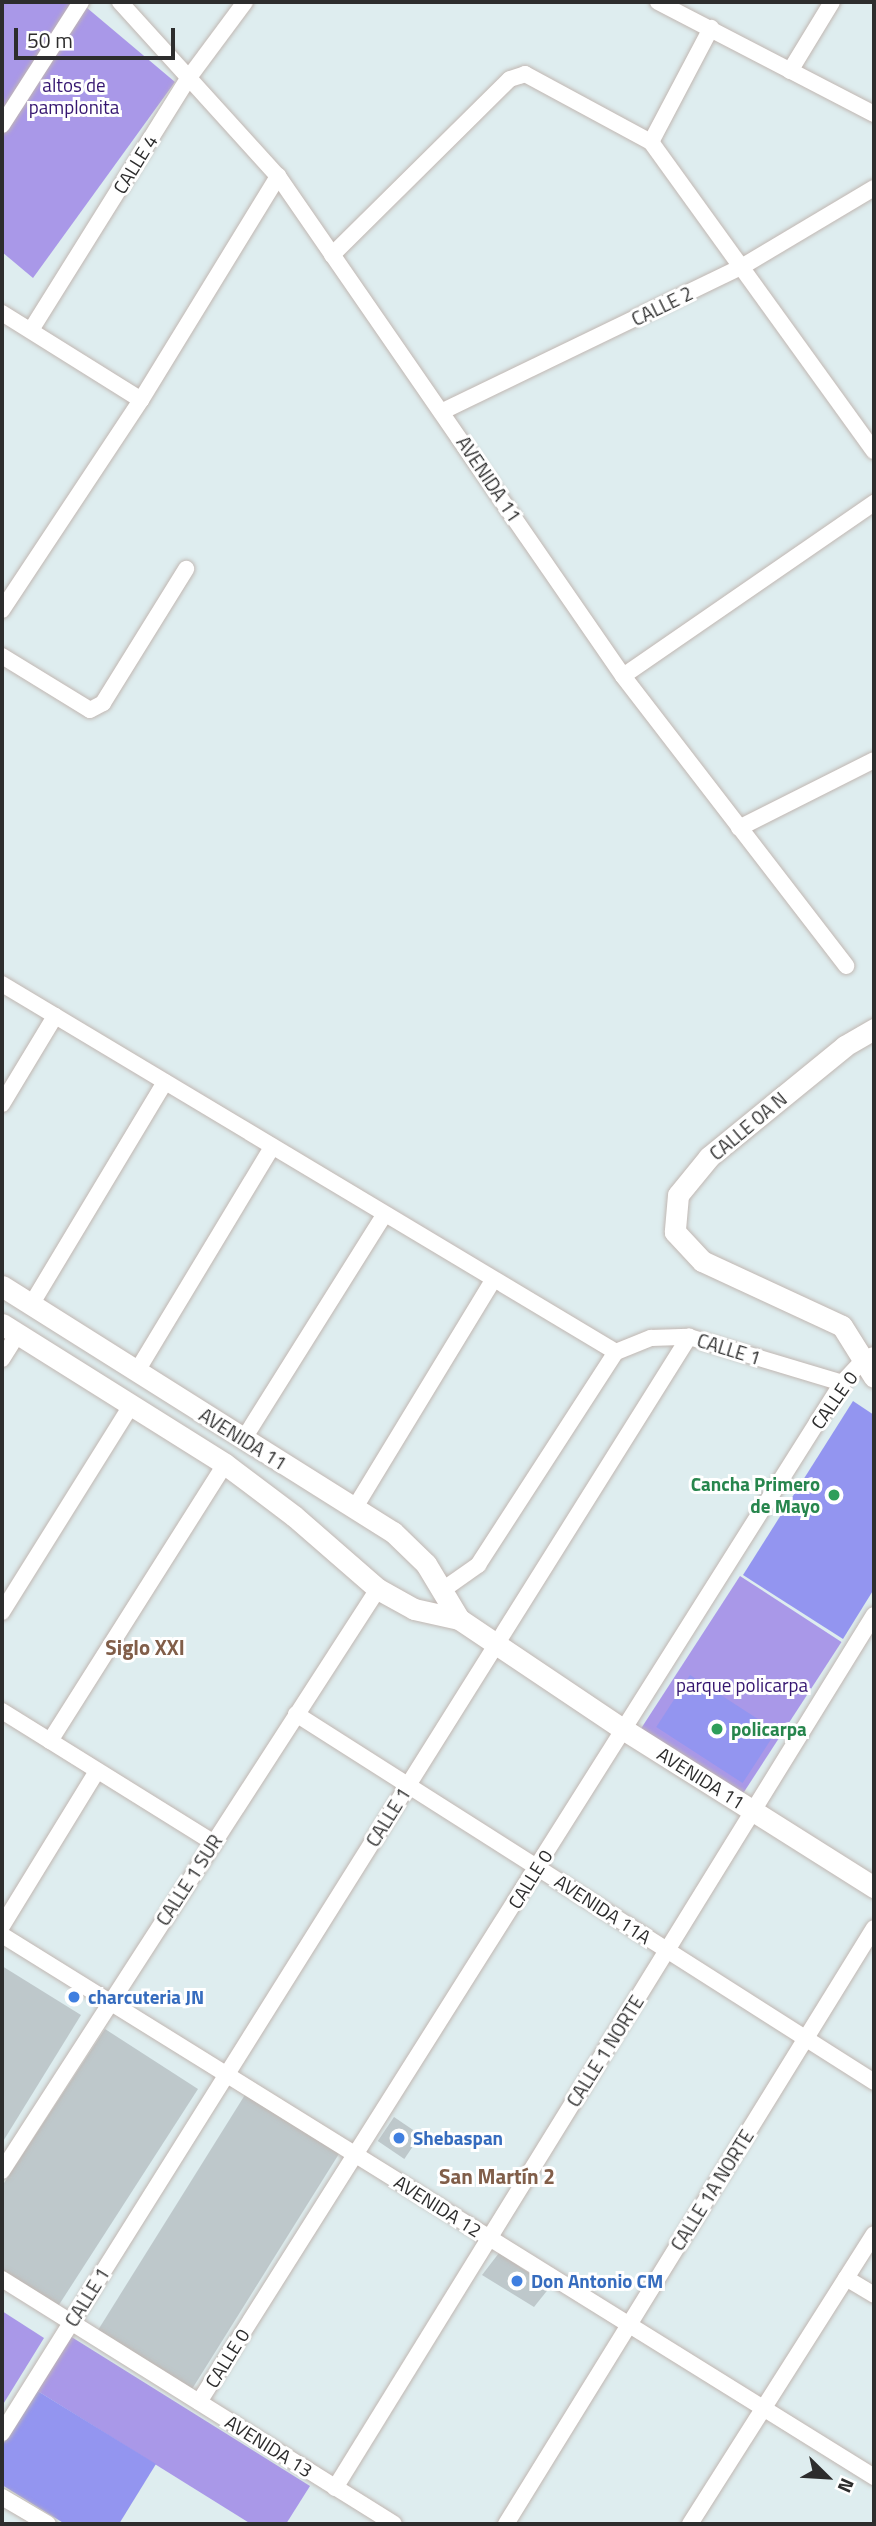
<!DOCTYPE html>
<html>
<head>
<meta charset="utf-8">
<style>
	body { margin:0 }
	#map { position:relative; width:876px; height:2526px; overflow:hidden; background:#deedef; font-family:"Titillium Web",sans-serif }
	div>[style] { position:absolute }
	.green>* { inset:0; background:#a998e8; transform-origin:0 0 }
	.pitch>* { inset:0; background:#9395f0; transform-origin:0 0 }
	.building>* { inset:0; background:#bec8cb; transform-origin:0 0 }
	.roads { filter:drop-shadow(0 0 2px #c1b7b2) drop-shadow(0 0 2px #c1b7b2) }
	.minor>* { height:16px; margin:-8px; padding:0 8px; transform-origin:8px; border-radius:8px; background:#fff }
	.tertiary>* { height:21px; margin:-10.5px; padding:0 10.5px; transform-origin:10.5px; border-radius:10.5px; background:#fff }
	.dots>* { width:19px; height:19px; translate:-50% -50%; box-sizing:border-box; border:4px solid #fff; border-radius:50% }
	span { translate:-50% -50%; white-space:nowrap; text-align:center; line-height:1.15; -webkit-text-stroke:6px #fff; paint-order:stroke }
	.park-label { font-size:19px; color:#351670 }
	.street-label { font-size:19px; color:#2d2d2d }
	.leisure-label { font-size:19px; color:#27864d; font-weight:700 }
	.right { translate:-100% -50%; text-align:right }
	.left { translate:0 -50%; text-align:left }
	.shop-label { font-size:19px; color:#366cbe; font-weight:700 }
	.neighbourhood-label { font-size:21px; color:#815e49; font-weight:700 }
	.frame { position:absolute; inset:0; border:4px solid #2d2d2d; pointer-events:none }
	.north { position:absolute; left:792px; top:2442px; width:70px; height:70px; -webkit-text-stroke:5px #fff; paint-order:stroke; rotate:114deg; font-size:19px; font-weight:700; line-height:28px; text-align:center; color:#2d2d2d }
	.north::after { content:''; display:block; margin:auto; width:24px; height:32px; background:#2d2d2d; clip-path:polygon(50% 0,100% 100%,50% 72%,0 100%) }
	.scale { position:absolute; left:14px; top:28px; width:161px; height:32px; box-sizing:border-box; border:4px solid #2d2d2d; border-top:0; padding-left:9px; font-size:21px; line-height:24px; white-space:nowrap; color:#2d2d2d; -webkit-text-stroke:5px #fff; paint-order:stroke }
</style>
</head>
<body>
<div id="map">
	<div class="green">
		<div style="clip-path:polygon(2px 2px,80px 2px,175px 82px,33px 278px,2px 252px)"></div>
		<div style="left:740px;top:1576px;width:121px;height:182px;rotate:33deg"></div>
		<div style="clip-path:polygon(2px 2311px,44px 2338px,2px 2406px)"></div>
		<div style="clip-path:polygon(70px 2336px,310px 2486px,286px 2524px,251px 2524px,36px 2390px)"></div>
	</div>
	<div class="pitch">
		<div style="clip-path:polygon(853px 1401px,874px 1415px,874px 1589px,843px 1639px,743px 1575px)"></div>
		<div style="left:690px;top:1675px;width:103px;height:62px;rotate:33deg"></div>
		<div style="clip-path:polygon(36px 2390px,156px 2464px,119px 2524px,65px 2524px,2px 2485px,2px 2446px)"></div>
	</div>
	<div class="building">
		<div style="clip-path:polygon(2px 1966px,81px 2015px,2px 2143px)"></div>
		<div style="clip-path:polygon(105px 2029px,198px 2089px,55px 2311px,2px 2278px,2px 2186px)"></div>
		<div style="left:248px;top:2090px;width:111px;height:285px;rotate:32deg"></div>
		<div style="left:394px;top:2117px;width:32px;height:29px;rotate:34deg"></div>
		<div style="clip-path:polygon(499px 2253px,550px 2287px,534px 2307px,482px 2275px)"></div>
	</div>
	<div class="roads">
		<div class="minor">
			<div style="left:120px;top:2px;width:235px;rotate:47.8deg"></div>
			<div style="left:278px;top:176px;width:607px;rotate:55.39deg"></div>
			<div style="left:623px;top:676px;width:366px;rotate:52.4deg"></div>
			<div style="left:658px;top:2px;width:243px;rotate:27.4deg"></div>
			<div style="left:790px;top:71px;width:81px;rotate:-58.7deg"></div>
			<div style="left:2px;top:125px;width:146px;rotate:-57.3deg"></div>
			<div style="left:651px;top:142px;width:129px;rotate:-62.2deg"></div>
			<div style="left:332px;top:255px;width:250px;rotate:-44.7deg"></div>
			<div style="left:510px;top:79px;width:16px;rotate:-18deg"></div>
			<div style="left:525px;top:74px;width:143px;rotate:28.4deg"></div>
			<div style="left:651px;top:142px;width:381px;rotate:54.2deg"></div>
			<div style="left:2px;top:313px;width:164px;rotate:32deg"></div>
			<div style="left:31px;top:330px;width:300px;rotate:-58deg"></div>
			<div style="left:190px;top:76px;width:92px;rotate:-53.4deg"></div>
			<div style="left:443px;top:411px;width:333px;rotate:-25.8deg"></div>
			<div style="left:743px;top:266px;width:152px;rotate:-30.8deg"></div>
			<div style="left:2px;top:610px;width:252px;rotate:-56.5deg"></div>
			<div style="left:141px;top:400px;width:263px;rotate:-58.5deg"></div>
			<div style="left:2px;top:656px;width:103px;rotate:31.5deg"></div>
			<div style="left:90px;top:710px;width:15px;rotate:-28deg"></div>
			<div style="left:103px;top:703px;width:158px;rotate:-58.2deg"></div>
			<div style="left:623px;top:676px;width:305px;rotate:-34.6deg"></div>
			<div style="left:739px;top:828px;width:151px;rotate:-26.7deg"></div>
			<div style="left:2px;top:984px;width:716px;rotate:30.94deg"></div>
			<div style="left:2px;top:1104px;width:103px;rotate:-58.9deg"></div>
			<div style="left:31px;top:1305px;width:260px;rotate:-59deg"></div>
			<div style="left:2px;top:1359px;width:31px;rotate:-58deg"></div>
			<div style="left:137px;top:1371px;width:262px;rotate:-58.9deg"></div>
			<div style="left:243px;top:1440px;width:266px;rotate:-57.9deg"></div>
			<div style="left:354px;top:1509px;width:268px;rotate:-58.7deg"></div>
			<div style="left:444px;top:1589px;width:42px;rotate:-35.2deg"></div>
			<div style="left:478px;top:1565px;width:254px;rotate:-57.1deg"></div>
			<div style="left:616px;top:1352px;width:38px;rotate:-22deg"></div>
			<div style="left:651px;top:1338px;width:38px;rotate:-2deg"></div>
			<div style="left:689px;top:1337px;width:160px;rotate:16.7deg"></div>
			<div style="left:2px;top:1612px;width:245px;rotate:-58deg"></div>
			<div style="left:2px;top:1711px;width:250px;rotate:31.9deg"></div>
			<div style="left:296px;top:1714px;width:685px;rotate:32.48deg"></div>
			<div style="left:50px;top:1741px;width:328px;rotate:-57.7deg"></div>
			<div style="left:2px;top:1926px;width:182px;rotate:-58.5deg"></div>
			<div style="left:2px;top:1935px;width:1027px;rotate:31.86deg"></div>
			<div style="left:2px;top:2171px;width:693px;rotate:-57.14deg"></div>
			<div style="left:846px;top:2278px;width:33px;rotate:31deg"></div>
			<div style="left:2px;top:2279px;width:462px;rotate:32deg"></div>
			<div style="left:199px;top:2402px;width:1205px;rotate:-57.75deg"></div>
			<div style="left:842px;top:1383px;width:34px;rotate:-47deg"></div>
			<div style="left:865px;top:1358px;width:9px;rotate:-18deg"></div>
			<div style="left:2px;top:2433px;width:1294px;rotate:-57.92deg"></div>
			<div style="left:335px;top:2488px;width:1026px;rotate:-58.31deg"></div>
			<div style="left:2px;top:2497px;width:53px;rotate:30.4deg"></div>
			<div style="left:506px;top:2524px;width:700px;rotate:-58.31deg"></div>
			<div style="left:690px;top:2524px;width:343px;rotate:-57.6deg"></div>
		</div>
		<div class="tertiary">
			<div style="left:874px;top:1029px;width:34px;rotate:150deg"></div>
			<div style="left:845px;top:1046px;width:176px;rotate:140.8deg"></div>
			<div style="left:709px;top:1157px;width:49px;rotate:129.2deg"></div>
			<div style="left:678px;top:1195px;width:37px;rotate:95deg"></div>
			<div style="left:675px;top:1232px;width:40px;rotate:47deg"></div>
			<div style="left:702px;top:1261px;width:154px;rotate:24.9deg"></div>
			<div style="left:842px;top:1326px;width:60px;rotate:57.9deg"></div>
			<div style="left:2px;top:1286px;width:462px;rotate:32.2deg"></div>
			<div style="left:393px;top:1532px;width:46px;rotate:44.1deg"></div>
			<div style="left:426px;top:1564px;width:64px;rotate:59deg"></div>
			<div style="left:2px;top:1324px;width:263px;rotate:32.1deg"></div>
			<div style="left:225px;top:1464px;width:86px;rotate:37deg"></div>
			<div style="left:294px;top:1516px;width:111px;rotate:41deg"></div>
			<div style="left:378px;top:1589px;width:41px;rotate:29.1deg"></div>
			<div style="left:414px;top:1609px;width:46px;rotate:12.5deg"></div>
			<div style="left:459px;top:1619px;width:197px;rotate:33.9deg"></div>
			<div style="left:623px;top:1729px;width:297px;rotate:32.2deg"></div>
		</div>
	</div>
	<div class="dots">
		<div style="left:834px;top:1495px;background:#2e9e5b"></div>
		<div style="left:717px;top:1729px;background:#2e9e5b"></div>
		<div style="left:74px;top:1997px;background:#3f7fe0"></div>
		<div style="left:399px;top:2138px;background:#3f7fe0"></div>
		<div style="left:517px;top:2281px;background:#3f7fe0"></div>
	</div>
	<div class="park-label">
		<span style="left:74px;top:96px">altos de<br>pamplonita</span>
		<span style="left:742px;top:1685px">parque policarpa</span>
	</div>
	<div class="street-label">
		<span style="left:135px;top:164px;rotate:-58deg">CALLE 4</span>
		<span style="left:662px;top:306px;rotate:-26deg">CALLE 2</span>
		<span style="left:489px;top:479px;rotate:56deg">AVENIDA 11</span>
		<span style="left:748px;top:1126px;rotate:-40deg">CALLE 0A N</span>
		<span style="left:729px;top:1349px;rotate:17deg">CALLE 1</span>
		<span style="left:834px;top:1400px;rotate:-55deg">CALLE 0</span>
		<span style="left:243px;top:1439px;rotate:32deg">AVENIDA 11</span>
		<span style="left:701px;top:1778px;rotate:32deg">AVENIDA 11</span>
		<span style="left:388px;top:1817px;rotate:-58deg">CALLE 1</span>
		<span style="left:530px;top:1879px;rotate:-58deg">CALLE 0</span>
		<span style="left:189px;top:1880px;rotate:-57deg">CALLE 1 SUR</span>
		<span style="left:603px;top:1909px;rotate:33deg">AVENIDA 11A</span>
		<span style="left:605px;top:2051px;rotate:-58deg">CALLE 1 NORTE</span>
		<span style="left:712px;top:2190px;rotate:-58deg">CALLE 1A NORTE</span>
		<span style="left:438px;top:2206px;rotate:32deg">AVENIDA 12</span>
		<span style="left:87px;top:2297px;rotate:-58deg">CALLE 1</span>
		<span style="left:227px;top:2358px;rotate:-58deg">CALLE 0</span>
		<span style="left:269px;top:2446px;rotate:32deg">AVENIDA 13</span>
	</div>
	<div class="leisure-label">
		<span class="right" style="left:820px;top:1495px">Cancha Primero<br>de Mayo</span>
		<span class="left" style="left:731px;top:1729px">policarpa</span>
	</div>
	<div class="shop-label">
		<span class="left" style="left:88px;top:1997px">charcuteria JN</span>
		<span class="left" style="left:413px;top:2138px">Shebaspan</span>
		<span class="left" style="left:531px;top:2281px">Don Antonio CM</span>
	</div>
	<div class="neighbourhood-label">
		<span style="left:145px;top:1647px">Siglo XXI</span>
		<span style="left:497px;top:2176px">San Martín 2</span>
	</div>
	<div class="frame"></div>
	<div class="north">N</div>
	<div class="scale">50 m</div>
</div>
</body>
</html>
